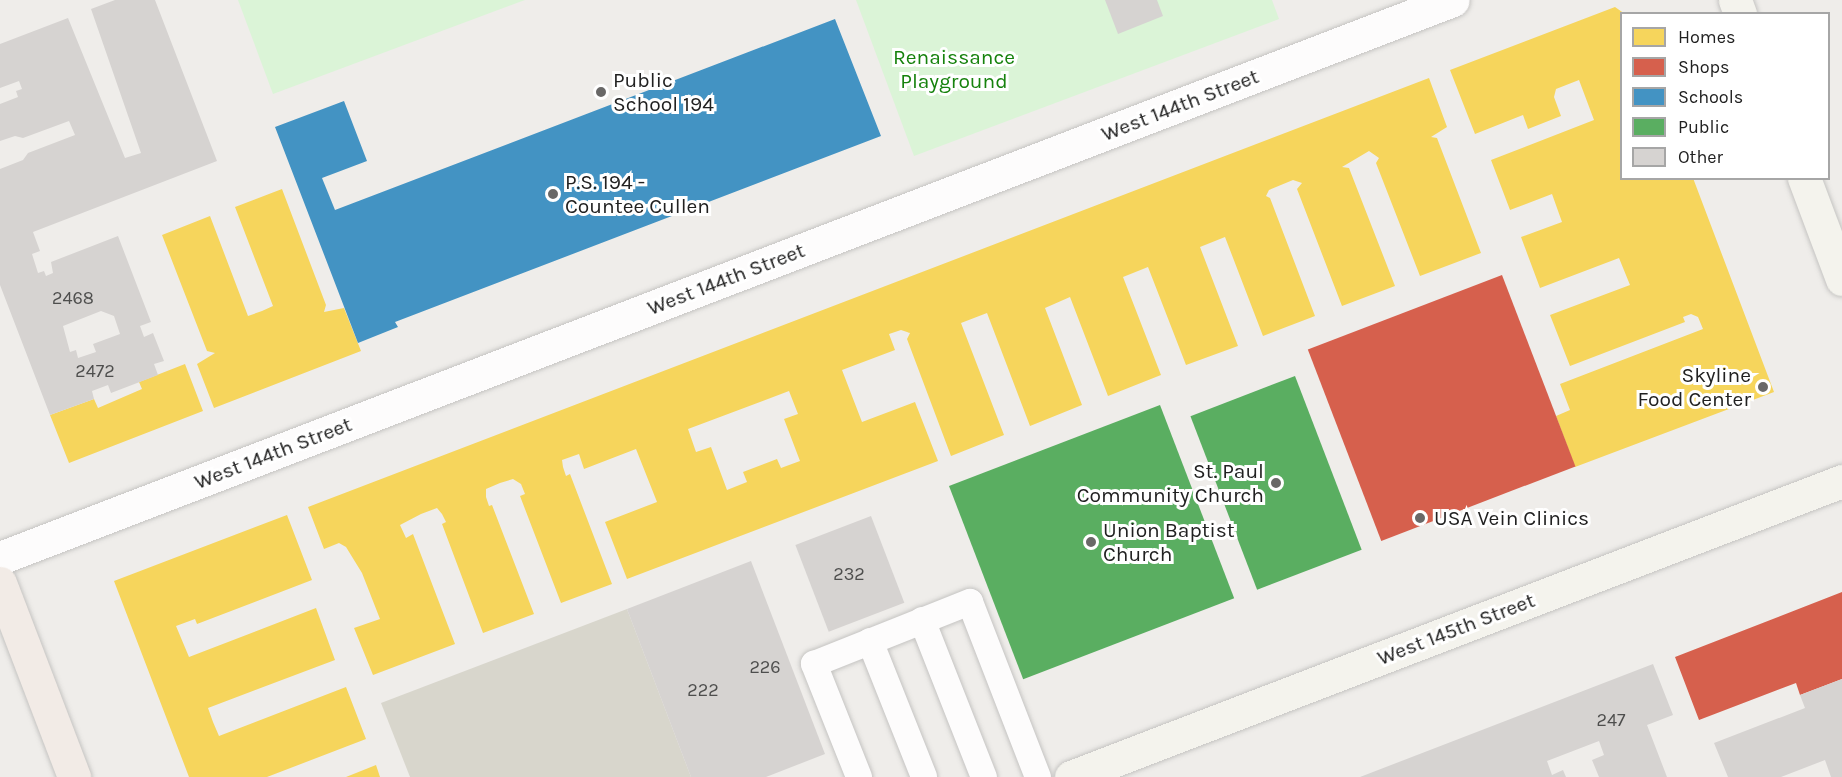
<!DOCTYPE html>
<html>
<head>
<meta charset="utf-8">
<style>
	body { margin:0 }
	#map { position:relative; width:1842px; height:777px; overflow:hidden; background:#efedea; font-family:Karla,sans-serif }
	div>[style] { position:absolute }
	.construction>* { inset:0; background:#d8d6cc }
	.park>* { inset:0; background:#dbf4d7 }
	.homes>* { inset:0; background:#f6d55c }
	.shops>* { inset:0; background:#d6604d; transform-origin:0 0 }
	.schools>* { inset:0; background:#4393c3 }
	.public>* { inset:0; background:#5aae61; transform-origin:0 0 }
	.building>* { inset:0; background:#d6d3d1; transform-origin:0 0 }
	.roads { filter:drop-shadow(0 0 2px #c5c4c2) drop-shadow(0 0 2px #c5c4c2) }
	.service>* { height:26px; margin:-13px; padding:0 13px; transform-origin:13px; border-radius:13px; background:#fdfcfc }
	.minor>* { height:33px; margin:-16.5px; padding:0 16.5px; transform-origin:16.5px; border-radius:16.5px; background:#fdfcfc }
	.secondary>* { height:33px; margin:-16.5px; padding:0 16.5px; transform-origin:16.5px; border-radius:16.5px; background:#f4f3ed }
	.primary>* { height:33px; margin:-16.5px; padding:0 16.5px; transform-origin:16.5px; border-radius:16.5px; background:#f2ebe6 }
	.dots>* { width:16px; height:16px; translate:-50% -50%; box-sizing:border-box; border:3px solid #fff; border-radius:50% }
	span { translate:-50% -50%; white-space:nowrap; text-align:center; line-height:1.15; -webkit-text-stroke:6px #fff; paint-order:stroke }
	.number-label { font-size:18px; color:#4e4e4d }
	.number-label span { -webkit-text-stroke-width:0 }
	.park-label { font-size:21px; color:#16820d }
	.poi-label { font-size:21px; color:#212121 }
	.left { translate:0 -50%; text-align:left }
	.right { translate:-100% -50%; text-align:right }
	.street-label { font-size:21px; color:#212121 }
	.legend { position:absolute; left:1620px; top:12px; width:210px; height:168px; box-sizing:border-box; background:#fff; border:2px solid #a6a6a6; margin:0; padding:8px 10px; list-style:none; font-size:18px; color:#212121 }
	.legend li { display:flex; align-items:center; gap:12px; height:30px }
	.legend b { width:30px; border:2px solid #a6a6a6 }
</style>
</head>
<body>
<div id="map">
	<div class="construction">
		<div style="clip-path:polygon(627px 609px,691px 777px,410px 777px,381px 703px)"></div>
	</div>
	<div class="park">
		<div style="clip-path:polygon(238px 0,525px 0,273px 94px)"></div>
		<div style="clip-path:polygon(856px 0,1272px 0,1279px 19px,914px 156px)"></div>
	</div>
	<div class="homes">
		<div style="clip-path:polygon(1615px 7px,1625px 14px,1622px 14px,1622px 178px,1693px 178px,1774px 392px,1575px 467px,1556px 416px,1570px 410px,1560px 384px,1703px 329px,1698px 317px,1691px 314px,1683px 317px,1685px 322px,1570px 366px,1550px 315px,1630px 285px,1619px 258px,1540px 288px,1521px 237px,1562px 222px,1552px 194px,1510px 210px,1491px 160px,1594px 120px,1579px 80px,1556px 89px,1554px 97px,1561px 116px,1528px 129px,1523px 115px,1475px 134px,1450px 70px)"></div>
		<div style="clip-path:polygon(evenodd,1429px 78px,1447px 127px,1431px 137px,1437px 138px,1481px 253px,1420px 276px,1376px 163px,1379px 158px,1369px 151px,1342px 167px,1349px 168px,1395px 286px,1342px 306px,1297px 189px,1302px 183px,1293px 180px,1269px 190px,1266px 196px,1270px 198px,1315px 316px,1263px 336px,1225px 237px,1200px 247px,1238px 346px,1186px 365px,1148px 267px,1123px 277px,1161px 375px,1108px 396px,1070px 297px,1045px 308px,1082px 405px,1030px 426px,987px 313px,961px 323px,1004px 435px,951px 456px,907px 339px,910px 333px,901px 330px,889px 334px,895px 350px,842px 370px,862px 422px,915px 402px,938px 461px,627px 579px,605px 522px,657px 502px,636px 449px,584px 469px,579px 454px,562px 460px,563px 467px,566px 476px,570px 474px,612px 584px,561px 603px,520px 496px,525px 494px,521px 484px,513px 479px,500px 483px,486px 489px,486px 497px,489px 506px,492px 505px,534px 614px,483px 633px,442px 524px,446px 522px,442px 514px,437px 508px,421px 514px,400px 525px,406px 538px,413px 534px,455px 644px,373px 675px,354px 628px,380px 619px,362px 573px,346px 547px,339px 543px,324px 549px,308px 507px,1429px 78px,789px 391px,798px 414px,784px 419px,800px 461px,781px 468px,777px 459px,743px 472px,747px 482px,727px 490px,711px 447px,696px 452px,688px 429px,789px 391px)"></div>
		<div style="clip-path:polygon(282px 189px,326px 305px,324px 312px,344px 308px,361px 351px,214px 408px,197px 364px,215px 353px,207px 351px,162px 235px,210px 216px,248px 316px,262px 311px,273px 306px,235px 207px)"></div>
		<div style="clip-path:polygon(185px 364px,203px 411px,69px 463px,50px 415px,94px 399px,98px 408px,142px 389px,139px 382px)"></div>
		<div style="clip-path:polygon(287px 515px,312px 580px,197px 624px,195px 619px,176px 626px,189px 657px,316px 608px,335px 660px,208px 708px,213px 722px,219px 736px,346px 687px,366px 739px,267px 777px,189px 777px,114px 581px)"></div>
		<div style="clip-path:polygon(376px 765px,380px 777px,346px 777px)"></div>
	</div>
	<div class="shops">
		<div style="left:1502px;top:275px;width:205px;height:208px;rotate:69deg"></div>
		<div style="clip-path:polygon(1842px 592px,1842px 679px,1800px 695px,1796px 683px,1699px 720px,1675px 657px)"></div>
	</div>
	<div class="schools">
		<div style="clip-path:polygon(835px 19px,881px 136px,395px 322px,398px 327px,358px 343px,275px 127px,344px 101px,367px 161px,322px 178px,335px 210px)"></div>
	</div>
	<div class="public">
		<div style="left:1295px;top:376px;width:186px;height:112px;rotate:69deg"></div>
		<div style="left:1160px;top:405px;width:207px;height:226px;rotate:69deg"></div>
	</div>
	<div class="building">
		<div style="clip-path:polygon(evenodd,115px 0,155px 0,217px 161px,33px 232px,40px 251px,32px 254px,38px 273px,44px 271px,46px 276px,53px 273px,51px 262px,118px 236px,151px 322px,140px 326px,144px 337px,153px 333px,164px 361px,154px 364px,158px 375px,111px 393px,108px 385px,92px 391px,94px 399px,50px 415px,0 285px,0 169px,23px 160px,28px 153px,75px 135px,69px 121px,23px 138px,15px 136px,0 141px,0 104px,18px 97px,16px 91px,22px 89px,19px 81px,0 88px,0 44px,68px 18px,125px 158px,141px 153px,91px 9px,115px 0,101px 311px,114px 316px,120px 334px,93px 344px,96px 352px,78px 358px,76px 350px,70px 352px,63px 326px,101px 311px)"></div>
		<div style="clip-path:polygon(1105px 0,1157px 0,1163px 16px,1118px 34px)"></div>
		<div style="left:871px;top:516px;width:93px;height:81px;rotate:69deg"></div>
		<div style="clip-path:polygon(751px 561px,825px 754px,766px 777px,691px 777px,627px 609px)"></div>
		<div style="clip-path:polygon(1653px 664px,1673px 715px,1647px 725px,1667px 777px,1599px 777px,1592px 760px,1604px 755px,1599px 741px,1547px 761px,1552px 775px,1563px 770px,1566px 777px,1360px 777px)"></div>
		<div style="clip-path:polygon(1842px 679px,1842px 777px,1831px 777px,1825px 760px,1781px 777px,1728px 777px,1714px 743px,1805px 708px,1800px 695px)"></div>
	</div>
	<div class="roads">
		<div class="service">
			<div style="left:922px;top:620px;width:169px;rotate:68.5deg"></div>
			<div style="left:870px;top:641px;width:146px;rotate:68.3deg"></div>
			<div style="left:859px;top:777px;width:122px;rotate:-111.7deg"></div>
			<div style="left:814px;top:664px;width:168px;rotate:-21.7deg"></div>
			<div style="left:970px;top:602px;width:188px;rotate:68.8deg"></div>
		</div>
		<div class="minor">
			<div style="left:0;top:558px;width:1556px;rotate:-21.01deg"></div>
		</div>
		<div class="secondary">
			<div style="left:1735px;top:0;width:15px;rotate:70deg"></div>
			<div style="left:1804px;top:178px;width:108px;rotate:69.4deg"></div>
			<div style="left:1071px;top:777px;width:826px;rotate:-21deg"></div>
		</div>
		<div class="primary">
			<div style="left:0;top:583px;width:208px;rotate:69.1deg"></div>
		</div>
	</div>
	<div class="dots">
		<div style="left:601px;top:92px;background:#696867"></div>
		<div style="left:553px;top:194px;background:#696867"></div>
		<div style="left:1763px;top:387px;background:#696867"></div>
		<div style="left:1276px;top:483px;background:#696867"></div>
		<div style="left:1420px;top:518px;background:#696867"></div>
		<div style="left:1091px;top:542px;background:#696867"></div>
	</div>
	<div class="number-label">
		<span style="left:73px;top:298px">2468</span>
		<span style="left:95px;top:371px">2472</span>
		<span style="left:849px;top:574px">232</span>
		<span style="left:765px;top:667px">226</span>
		<span style="left:703px;top:690px">222</span>
		<span style="left:1611px;top:720px">247</span>
	</div>
	<div class="park-label">
		<span style="left:954px;top:69px">Renaissance<br>Playground</span>
	</div>
	<div class="poi-label">
		<span class="left" style="left:613px;top:92px">Public<br>School 194</span>
		<span class="left" style="left:565px;top:194px">P.S. 194 -<br>Countee Cullen</span>
		<span class="right" style="left:1751px;top:387px">Skyline<br>Food Center</span>
		<span class="right" style="left:1264px;top:483px">St. Paul<br>Community Church</span>
		<span class="left" style="left:1434px;top:518px">USA Vein Clinics</span>
		<span class="left" style="left:1103px;top:542px">Union Baptist<br>Church</span>
	</div>
	<div class="street-label">
		<span style="left:1180px;top:105px;rotate:-21deg">West 144th Street</span>
		<span style="left:726px;top:279px;rotate:-21deg">West 144th Street</span>
		<span style="left:273px;top:453px;rotate:-21deg">West 144th Street</span>
		<span style="left:1456px;top:629px;rotate:-21deg">West 145th Street</span>
	</div>
	<ul class="legend">
	<li><b style="height:16px;background:#f6d55c"></b>Homes</li>
	<li><b style="height:16px;background:#d6604d"></b>Shops</li>
	<li><b style="height:16px;background:#4393c3"></b>Schools</li>
	<li><b style="height:16px;background:#5aae61"></b>Public</li>
	<li><b style="height:16px;background:#d6d3d1"></b>Other</li>
	</ul>
</div>
</body>
</html>
